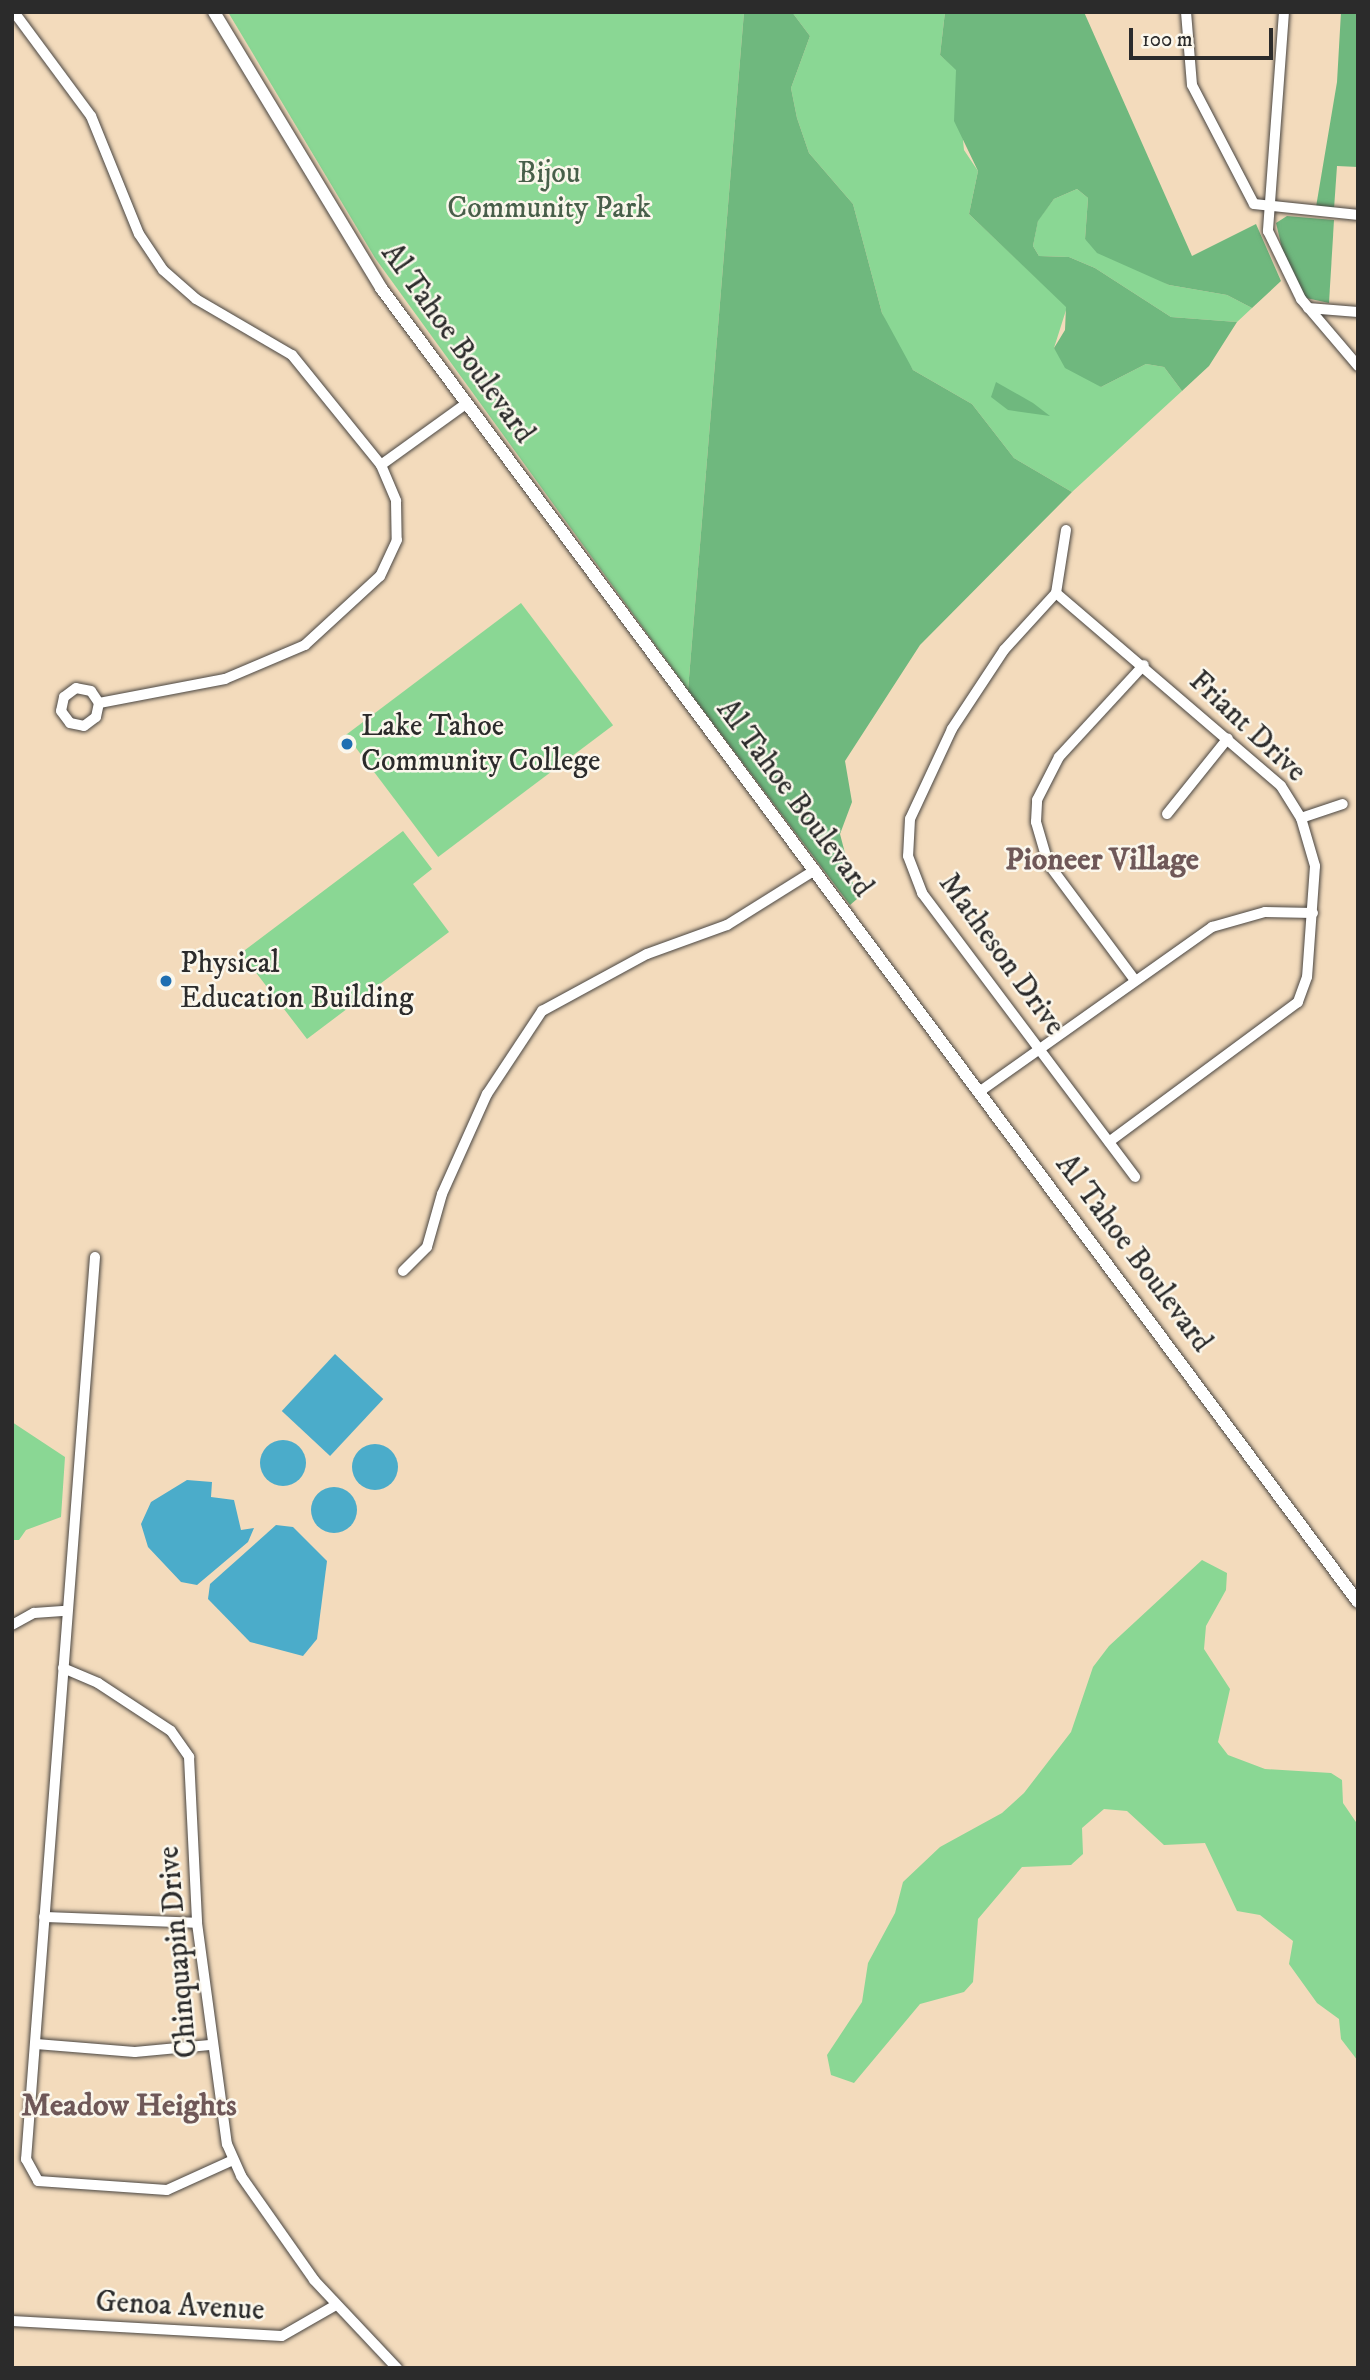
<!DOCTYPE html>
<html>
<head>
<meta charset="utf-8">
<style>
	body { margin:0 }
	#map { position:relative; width:1370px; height:2380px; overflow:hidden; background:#f3dbbc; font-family:"IM FELL DW Pica",serif }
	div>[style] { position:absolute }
	.green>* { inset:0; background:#8ad794; transform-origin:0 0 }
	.forest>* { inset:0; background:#6fb87e }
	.water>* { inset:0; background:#4bacca; transform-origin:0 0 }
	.round { border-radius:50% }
	.roads { filter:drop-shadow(0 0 2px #494541) drop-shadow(0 0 2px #494541) }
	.minor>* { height:10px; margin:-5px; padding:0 5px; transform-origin:5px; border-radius:5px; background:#fff }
	.major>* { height:12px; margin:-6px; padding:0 6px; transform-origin:6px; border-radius:6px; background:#fff }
	.dots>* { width:19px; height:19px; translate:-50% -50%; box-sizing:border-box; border:4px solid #fbf7ec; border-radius:50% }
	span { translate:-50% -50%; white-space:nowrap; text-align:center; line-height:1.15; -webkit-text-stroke:5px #fbf7ec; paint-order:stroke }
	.park-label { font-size:30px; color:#485f4a }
	.street-label { font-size:30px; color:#2b2b2b }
	.poi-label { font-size:30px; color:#2b2b2b }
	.left { translate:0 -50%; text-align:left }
	.neighbourhood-label { font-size:32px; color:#6f5858; font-weight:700 }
	.frame { position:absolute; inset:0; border:14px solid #2b2b2b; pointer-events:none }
	.scale { position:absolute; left:1129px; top:28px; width:144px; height:32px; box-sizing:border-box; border:4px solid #2b2b2b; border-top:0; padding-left:9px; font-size:21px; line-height:24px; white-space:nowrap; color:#2b2b2b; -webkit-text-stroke:5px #fbf7ec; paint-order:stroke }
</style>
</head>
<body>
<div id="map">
	<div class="green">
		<div style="clip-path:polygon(228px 12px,744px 12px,688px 690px,375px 258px)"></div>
		<div style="clip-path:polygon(792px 12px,945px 12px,940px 55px,956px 69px,964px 150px,978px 171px,969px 214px,1067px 307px,1054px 348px,1101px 387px,1146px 364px,1164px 367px,1182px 391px,1072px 492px,1014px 458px,972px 404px,913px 370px,898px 348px,882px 313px,853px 204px,809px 153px,797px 118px,791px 88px,810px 36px)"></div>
		<div style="clip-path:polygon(1077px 189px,1088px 198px,1085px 239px,1169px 285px,1227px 295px,1252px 308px,1237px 322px,1171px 317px,1095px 268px,1069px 257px,1039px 256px,1033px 246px,1038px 220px,1054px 199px)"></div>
		<div style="left:521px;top:603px;width:153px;height:219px;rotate:53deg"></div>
		<div style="clip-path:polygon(403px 831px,432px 869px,413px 884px,449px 932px,307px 1039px,241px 953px)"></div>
		<div style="clip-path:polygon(12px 1422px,65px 1457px,61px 1517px,26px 1530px,19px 1540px,12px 1540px)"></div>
		<div style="clip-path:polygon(1202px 1560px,1227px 1573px,1226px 1590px,1206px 1626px,1204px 1649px,1230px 1689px,1218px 1742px,1228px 1755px,1265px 1769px,1331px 1773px,1342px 1780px,1343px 1803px,1358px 1825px,1358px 2061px,1341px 2039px,1339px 2019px,1317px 2003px,1289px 1964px,1293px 1941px,1260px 1915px,1237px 1911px,1205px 1843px,1164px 1845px,1127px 1811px,1104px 1809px,1082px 1828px,1083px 1854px,1071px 1865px,1022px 1867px,978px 1919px,973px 1982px,964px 1992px,920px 2004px,854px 2083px,831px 2075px,827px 2055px,862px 2002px,868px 1963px,895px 1913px,903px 1882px,940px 1847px,1002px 1813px,1024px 1793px,1071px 1732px,1093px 1667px,1109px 1646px)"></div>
	</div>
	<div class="forest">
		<div style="clip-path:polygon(744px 12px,792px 12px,810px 36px,791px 88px,797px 118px,809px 153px,853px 204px,882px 313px,913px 370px,972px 404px,1014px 458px,1072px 492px,920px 645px,845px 761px,852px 802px,840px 834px,857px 899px,850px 905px,688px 690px)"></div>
		<div style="clip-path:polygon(945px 12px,1084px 12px,1192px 256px,1256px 224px,1281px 281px,1252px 308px,1227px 295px,1169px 285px,1097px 253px,1085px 239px,1088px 198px,1077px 189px,1054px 199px,1038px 221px,1033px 246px,1039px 256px,1069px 257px,1095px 268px,1171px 317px,1237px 322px,1209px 366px,1182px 391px,1164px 367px,1146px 364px,1101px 387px,1065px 368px,1054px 348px,1065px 330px,1066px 307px,969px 214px,978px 171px,954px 121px,956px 70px,940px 55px)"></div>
		<div style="clip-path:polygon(1341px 12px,1358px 12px,1358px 167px,1337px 166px,1334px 209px,1316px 207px,1337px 82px)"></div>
		<div style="clip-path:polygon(1287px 216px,1334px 220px,1329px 303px,1306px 298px,1285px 261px,1276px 223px)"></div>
		<div style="clip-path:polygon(996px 382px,1033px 403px,1050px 416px,1008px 410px,991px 397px)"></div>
	</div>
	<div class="water">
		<div style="left:335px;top:1354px;width:66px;height:78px;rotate:43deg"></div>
		<div class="round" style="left:260px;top:1440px;width:46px;height:46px"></div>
		<div class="round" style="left:352px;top:1444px;width:46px;height:46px"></div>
		<div style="clip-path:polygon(187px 1480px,212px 1482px,211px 1497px,234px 1500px,241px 1530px,254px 1528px,248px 1542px,197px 1585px,181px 1582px,148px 1547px,141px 1524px,151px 1502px)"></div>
		<div class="round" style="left:311px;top:1487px;width:46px;height:46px"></div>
		<div style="clip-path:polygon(276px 1525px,293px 1527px,327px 1561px,317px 1639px,303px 1656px,250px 1642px,208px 1599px,210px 1584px)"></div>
	</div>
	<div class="roads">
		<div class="minor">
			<div style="left:14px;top:12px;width:129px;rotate:53.5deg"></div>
			<div style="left:91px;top:116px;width:127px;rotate:67.9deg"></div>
			<div style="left:139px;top:234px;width:43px;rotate:56.3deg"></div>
			<div style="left:163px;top:270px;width:44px;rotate:41.3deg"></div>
			<div style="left:196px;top:299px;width:111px;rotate:30.3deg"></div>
			<div style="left:292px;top:355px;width:141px;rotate:51deg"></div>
			<div style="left:381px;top:465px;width:39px;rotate:67deg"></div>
			<div style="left:396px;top:501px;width:39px;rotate:89deg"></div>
			<div style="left:397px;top:540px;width:40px;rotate:115deg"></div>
			<div style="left:380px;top:576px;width:102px;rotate:137.4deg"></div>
			<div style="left:305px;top:645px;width:87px;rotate:157deg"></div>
			<div style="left:225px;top:679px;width:128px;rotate:169.2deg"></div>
			<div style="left:99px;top:703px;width:14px;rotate:-124deg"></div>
			<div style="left:91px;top:691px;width:15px;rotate:-169deg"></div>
			<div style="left:76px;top:688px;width:15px;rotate:143deg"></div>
			<div style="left:64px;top:697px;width:14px;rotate:102deg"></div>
			<div style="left:61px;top:711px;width:15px;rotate:53deg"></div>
			<div style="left:70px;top:723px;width:14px;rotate:12deg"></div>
			<div style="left:84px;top:726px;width:15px;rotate:-37deg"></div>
			<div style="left:96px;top:717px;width:14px;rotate:-78deg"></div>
			<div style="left:1186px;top:12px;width:73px;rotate:85.3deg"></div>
			<div style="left:1192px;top:85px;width:134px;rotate:62.5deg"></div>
			<div style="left:1254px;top:204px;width:105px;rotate:6deg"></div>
			<div style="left:1284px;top:12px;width:220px;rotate:94.2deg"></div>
			<div style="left:1268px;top:231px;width:76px;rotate:64.1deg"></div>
			<div style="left:1301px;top:299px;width:88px;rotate:49.6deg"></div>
			<div style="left:1308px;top:308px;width:50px;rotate:4.6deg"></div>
			<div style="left:381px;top:465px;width:106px;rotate:-35.8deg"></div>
			<div style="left:1066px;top:530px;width:64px;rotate:99deg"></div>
			<div style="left:1056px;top:593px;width:77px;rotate:132.4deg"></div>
			<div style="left:1004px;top:650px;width:95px;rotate:123.4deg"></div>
			<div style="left:952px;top:729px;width:99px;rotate:115deg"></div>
			<div style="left:910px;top:819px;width:37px;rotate:93deg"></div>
			<div style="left:908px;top:856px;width:40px;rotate:69deg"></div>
			<div style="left:922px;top:893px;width:355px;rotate:53.1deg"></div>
			<div style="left:1056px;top:593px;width:296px;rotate:40.6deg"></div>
			<div style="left:1281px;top:786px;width:38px;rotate:58deg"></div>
			<div style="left:1301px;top:818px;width:50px;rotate:73.7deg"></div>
			<div style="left:1315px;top:866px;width:111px;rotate:94.1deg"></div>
			<div style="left:1307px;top:977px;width:27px;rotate:110deg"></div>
			<div style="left:1298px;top:1002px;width:235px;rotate:143.5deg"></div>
			<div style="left:1167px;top:814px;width:97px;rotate:-51.2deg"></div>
			<div style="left:1301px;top:818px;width:44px;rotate:-18.4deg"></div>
			<div style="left:1134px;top:979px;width:144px;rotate:-126.6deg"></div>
			<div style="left:1048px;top:863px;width:43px;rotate:-106.3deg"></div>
			<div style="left:1036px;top:822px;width:22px;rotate:-87deg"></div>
			<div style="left:1037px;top:800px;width:48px;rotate:-62.9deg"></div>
			<div style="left:1059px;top:757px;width:125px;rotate:-47.3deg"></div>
			<div style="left:979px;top:1092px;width:286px;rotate:-35.3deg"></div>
			<div style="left:1212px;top:927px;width:55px;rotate:-15.8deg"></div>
			<div style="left:1265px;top:912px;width:48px;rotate:1.2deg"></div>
			<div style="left:95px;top:1257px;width:905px;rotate:94.37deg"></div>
			<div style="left:26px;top:2159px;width:25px;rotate:61deg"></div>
			<div style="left:38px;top:2181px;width:129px;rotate:4deg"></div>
			<div style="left:167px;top:2190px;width:72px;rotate:-24.4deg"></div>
			<div style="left:403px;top:1271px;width:34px;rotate:-45deg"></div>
			<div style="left:427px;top:1247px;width:55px;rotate:-74.2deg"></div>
			<div style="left:442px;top:1194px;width:110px;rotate:-65.8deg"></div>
			<div style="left:487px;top:1094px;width:100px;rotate:-56.5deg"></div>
			<div style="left:542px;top:1011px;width:119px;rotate:-28.5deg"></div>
			<div style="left:647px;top:954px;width:85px;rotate:-19.9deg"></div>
			<div style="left:727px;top:925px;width:104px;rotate:-32deg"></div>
			<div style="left:12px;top:1625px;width:25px;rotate:-29deg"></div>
			<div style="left:34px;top:1613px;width:32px;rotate:-4deg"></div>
			<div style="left:63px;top:1668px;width:38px;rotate:23deg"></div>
			<div style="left:98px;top:1683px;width:87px;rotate:33.3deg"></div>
			<div style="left:171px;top:1731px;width:32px;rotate:55deg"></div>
			<div style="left:189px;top:1757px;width:166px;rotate:87.2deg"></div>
			<div style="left:197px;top:1923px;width:223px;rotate:82.3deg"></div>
			<div style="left:227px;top:2144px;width:35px;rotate:66deg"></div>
			<div style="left:241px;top:2176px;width:127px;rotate:54.9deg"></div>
			<div style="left:314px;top:2280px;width:121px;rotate:46.7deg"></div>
			<div style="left:44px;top:1917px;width:153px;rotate:2.2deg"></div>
			<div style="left:36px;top:2044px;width:99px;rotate:4.6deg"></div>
			<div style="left:135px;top:2052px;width:75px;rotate:-5.3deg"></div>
			<div style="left:12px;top:2321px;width:270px;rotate:3.2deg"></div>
			<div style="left:282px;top:2336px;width:62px;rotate:-29.9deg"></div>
		</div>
		<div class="major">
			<div style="left:214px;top:12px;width:323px;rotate:58.8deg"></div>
			<div style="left:381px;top:288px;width:1637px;rotate:53.37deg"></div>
		</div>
	</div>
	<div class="dots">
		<div style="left:347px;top:744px;background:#1f6fb2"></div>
		<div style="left:166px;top:981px;background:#1f6fb2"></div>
	</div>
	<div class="park-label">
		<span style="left:549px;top:191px">Bijou<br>Community Park</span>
	</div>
	<div class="street-label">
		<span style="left:457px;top:344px;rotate:54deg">Al Tahoe Boulevard</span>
		<span style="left:1247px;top:727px;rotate:43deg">Friant Drive</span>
		<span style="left:794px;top:799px;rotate:53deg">Al Tahoe Boulevard</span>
		<span style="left:1001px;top:955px;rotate:54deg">Matheson Drive</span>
		<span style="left:1133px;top:1254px;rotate:53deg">Al Tahoe Boulevard</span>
		<span style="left:179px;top:1952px;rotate:-95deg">Chinquapin Drive</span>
		<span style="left:180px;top:2307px;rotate:3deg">Genoa Avenue</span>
	</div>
	<div class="poi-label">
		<span class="left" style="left:361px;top:744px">Lake Tahoe<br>Community College</span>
		<span class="left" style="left:180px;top:981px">Physical<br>Education Building</span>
	</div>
	<div class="neighbourhood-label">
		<span style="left:1102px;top:860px">Pioneer Village</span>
		<span style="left:129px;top:2106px">Meadow Heights</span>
	</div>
	<div class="frame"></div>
	<div class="scale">100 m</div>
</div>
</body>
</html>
